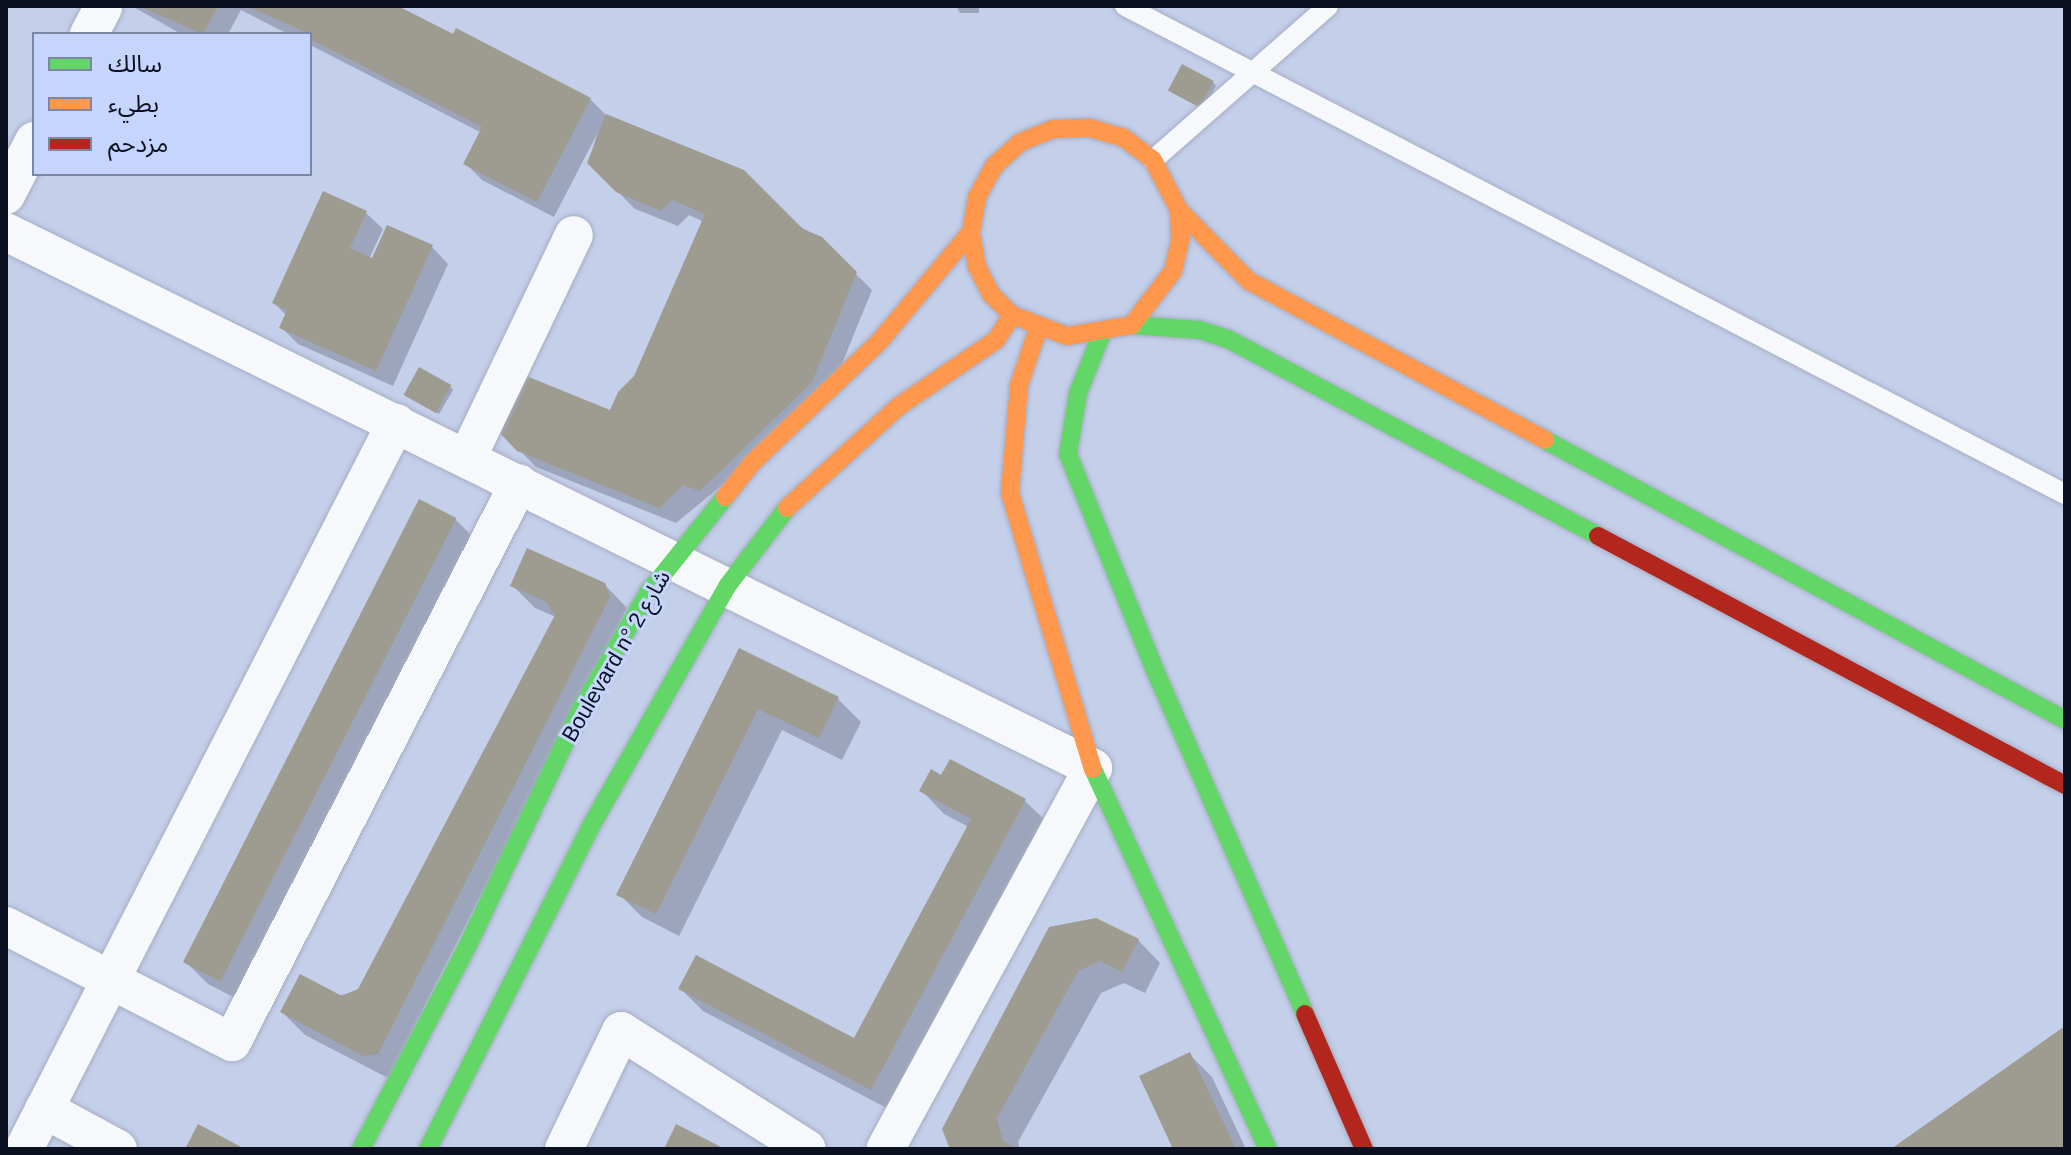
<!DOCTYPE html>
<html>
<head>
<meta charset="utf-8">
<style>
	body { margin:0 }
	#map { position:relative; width:2071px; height:1155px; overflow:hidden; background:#c4cfea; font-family:Arial,"Noto Sans Arabic",sans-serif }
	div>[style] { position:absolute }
	.shadow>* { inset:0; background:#0003 }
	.building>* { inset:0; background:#9e9b90; transform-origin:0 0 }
	.roads { filter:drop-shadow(0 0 2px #a5adc2) drop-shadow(0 0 2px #a5adc2) }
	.lane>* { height:20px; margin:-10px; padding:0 10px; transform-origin:10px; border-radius:10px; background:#f6f8fc }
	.street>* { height:38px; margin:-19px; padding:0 19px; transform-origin:19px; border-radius:19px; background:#f6f8fc }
	.fast>* { height:18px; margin:-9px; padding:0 9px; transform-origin:9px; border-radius:9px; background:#63d668 }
	.slow>* { height:18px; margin:-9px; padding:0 9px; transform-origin:9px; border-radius:9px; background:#ff974d }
	.jam>* { height:18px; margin:-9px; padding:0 9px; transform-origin:9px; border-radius:9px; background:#b3261e }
	span { translate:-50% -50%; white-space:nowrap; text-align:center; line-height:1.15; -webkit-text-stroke:6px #c6d5fd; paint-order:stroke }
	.street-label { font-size:22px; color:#0b1121 }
	.frame { position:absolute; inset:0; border:8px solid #0b1121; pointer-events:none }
	.legend { position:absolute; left:32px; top:32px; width:280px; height:144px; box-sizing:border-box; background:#c6d5fd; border:2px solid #7b87a5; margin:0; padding:10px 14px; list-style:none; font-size:24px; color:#0b1121 }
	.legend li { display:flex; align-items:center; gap:16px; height:40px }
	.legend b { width:40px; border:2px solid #7b87a5 }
</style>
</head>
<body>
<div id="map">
	<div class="shadow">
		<div style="clip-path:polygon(132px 6px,394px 6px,590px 99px,608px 117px,820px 238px,872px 290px,828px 398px,676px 523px,536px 467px,498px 428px,611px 413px,635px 377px,704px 222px,689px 215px,678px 226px,635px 209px,589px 163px,597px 134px,554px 217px,482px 180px,466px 164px,482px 133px,310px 45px,310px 34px,288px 34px,241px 10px,228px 34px,181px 34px)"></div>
		<div style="clip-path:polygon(956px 6px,979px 6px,979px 13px,960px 13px)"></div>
		<div style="clip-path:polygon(1213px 82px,1216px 86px,1204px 110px,1171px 91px)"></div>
		<div style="clip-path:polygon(366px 213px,383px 229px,369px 259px,432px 247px,448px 264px,393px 386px,298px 344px,282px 328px,287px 316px,274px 303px)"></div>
		<div style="clip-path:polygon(450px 386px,453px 390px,439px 414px,410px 398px)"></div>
		<div style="clip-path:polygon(455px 519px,478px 542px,243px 1002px,208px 984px,185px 961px)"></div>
		<div style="clip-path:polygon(604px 584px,627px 608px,388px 1078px,305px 1035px,282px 1012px,359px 990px,556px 617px,535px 608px,512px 585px)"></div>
		<div style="clip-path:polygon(740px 651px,838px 699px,861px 722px,842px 760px,782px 730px,679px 936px,642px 917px,619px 894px)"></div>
		<div style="clip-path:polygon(942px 777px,1025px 801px,1048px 823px,894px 1112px,703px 1011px,680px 988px,855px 1041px,969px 827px,944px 814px,922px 791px)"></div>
		<div style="clip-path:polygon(1051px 929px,1138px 940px,1160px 963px,1145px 993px,1124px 983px,1101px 993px,1018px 1142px,1020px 1149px,952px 1149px)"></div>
		<div style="clip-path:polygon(1189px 1054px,1212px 1077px,1246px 1149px,1176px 1149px)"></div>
	</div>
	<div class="building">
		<div style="clip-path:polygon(139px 6px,218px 6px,203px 34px)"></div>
		<div style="clip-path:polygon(246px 6px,398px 6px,453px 34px,456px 28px,591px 98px,537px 202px,463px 164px,482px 127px,310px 39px,310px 34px)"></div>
		<div style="left:1182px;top:64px;width:36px;height:30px;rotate:28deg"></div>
		<div style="clip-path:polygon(606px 114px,744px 170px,803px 229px,822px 237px,857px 272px,812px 382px,700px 491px,683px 485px,659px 508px,517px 451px,496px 429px,519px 373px,610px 410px,618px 392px,634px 376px,705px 214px,672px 200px,661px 211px,616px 192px,587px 163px)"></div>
		<div style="clip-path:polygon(323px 191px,367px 211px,350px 248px,372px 258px,387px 225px,433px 245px,376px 371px,279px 328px,287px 310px,272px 303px)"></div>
		<div style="left:419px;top:367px;width:37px;height:32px;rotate:29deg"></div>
		<div style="left:419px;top:499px;width:42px;height:520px;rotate:27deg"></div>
		<div style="clip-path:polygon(527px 548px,605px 583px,610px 597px,378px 1054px,363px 1056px,280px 1012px,300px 974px,342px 996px,358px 989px,555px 615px,545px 601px,510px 586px)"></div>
		<div style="clip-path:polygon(739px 648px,839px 697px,819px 738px,758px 709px,656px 914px,616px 895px)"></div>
		<div style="clip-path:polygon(950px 759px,1026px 799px,871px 1090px,678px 989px,696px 955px,854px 1038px,971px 819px,919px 791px,931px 769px,941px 775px)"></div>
		<div style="clip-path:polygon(1096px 918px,1139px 939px,1122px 972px,1100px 961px,1078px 971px,997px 1118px,1003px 1141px,1017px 1149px,950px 1149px,942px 1129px,1049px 927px)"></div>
		<div style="clip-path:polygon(2065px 1026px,2065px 1149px,1891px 1149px)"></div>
		<div style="clip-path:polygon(1190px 1052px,1236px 1149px,1173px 1149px,1139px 1076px)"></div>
		<div style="clip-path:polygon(198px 1124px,245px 1149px,185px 1149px)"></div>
		<div style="clip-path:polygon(676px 1124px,725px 1149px,664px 1149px)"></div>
	</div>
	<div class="roads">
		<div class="lane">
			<div style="left:1125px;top:6px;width:1059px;rotate:27.44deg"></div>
			<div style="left:1153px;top:160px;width:233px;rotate:-41.3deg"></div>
		</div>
		<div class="street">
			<div style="left:89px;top:34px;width:30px;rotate:-62deg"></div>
			<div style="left:6px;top:195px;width:61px;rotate:-62.6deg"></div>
			<div style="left:6px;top:232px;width:1212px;rotate:26.25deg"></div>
			<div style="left:1093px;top:768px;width:434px;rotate:118.6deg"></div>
			<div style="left:467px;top:458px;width:247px;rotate:-64.4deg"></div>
			<div style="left:6px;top:926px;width:254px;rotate:27.2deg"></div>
			<div style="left:232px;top:1042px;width:628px;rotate:-62.82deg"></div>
			<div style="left:44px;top:1109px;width:84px;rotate:28.4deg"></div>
			<div style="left:24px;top:1149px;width:816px;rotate:-62.87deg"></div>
			<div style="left:564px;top:1149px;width:131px;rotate:-64.2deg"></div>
			<div style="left:621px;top:1031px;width:220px;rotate:32.4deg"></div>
		</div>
		<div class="fast">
			<div style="left:1132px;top:325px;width:68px;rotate:4.2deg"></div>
			<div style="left:1200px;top:330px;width:29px;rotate:18deg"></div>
			<div style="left:1228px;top:339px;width:419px;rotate:28deg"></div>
			<div style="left:1102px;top:333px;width:65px;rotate:111.8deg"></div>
			<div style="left:1078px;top:393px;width:62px;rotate:99.3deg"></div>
			<div style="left:1068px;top:454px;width:231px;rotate:68.1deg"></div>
			<div style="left:1154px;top:668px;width:378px;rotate:66.4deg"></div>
			<div style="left:1545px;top:440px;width:591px;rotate:28.3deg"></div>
			<div style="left:1093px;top:769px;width:418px;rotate:65.3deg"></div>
			<div style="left:361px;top:1149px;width:230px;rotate:-62.3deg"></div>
			<div style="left:468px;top:945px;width:262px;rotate:-64.4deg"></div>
			<div style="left:581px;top:709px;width:134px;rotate:-60deg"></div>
			<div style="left:648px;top:593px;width:123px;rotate:-51.3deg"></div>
			<div style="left:428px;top:1149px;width:362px;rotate:-63.2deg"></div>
			<div style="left:591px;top:826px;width:277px;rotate:-60.4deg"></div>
			<div style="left:728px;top:585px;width:97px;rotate:-52.5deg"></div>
		</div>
		<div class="slow">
			<div style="left:1090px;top:128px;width:35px;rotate:16deg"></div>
			<div style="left:1124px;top:138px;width:36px;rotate:37deg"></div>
			<div style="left:1153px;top:160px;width:56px;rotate:62.5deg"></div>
			<div style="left:1179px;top:210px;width:31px;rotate:88deg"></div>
			<div style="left:1180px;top:241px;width:31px;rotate:103deg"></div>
			<div style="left:1173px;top:271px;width:68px;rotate:127.2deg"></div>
			<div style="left:1132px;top:325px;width:66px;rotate:170.4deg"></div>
			<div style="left:1067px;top:336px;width:59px;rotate:-159.1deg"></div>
			<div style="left:1012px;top:315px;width:30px;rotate:-135deg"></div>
			<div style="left:991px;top:294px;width:30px;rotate:-117deg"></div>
			<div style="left:977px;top:267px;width:36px;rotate:-100deg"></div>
			<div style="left:971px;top:232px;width:36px;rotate:-80deg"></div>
			<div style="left:977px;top:197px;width:35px;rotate:-61deg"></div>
			<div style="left:994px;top:166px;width:36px;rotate:-42deg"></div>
			<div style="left:1021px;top:142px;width:35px;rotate:-22deg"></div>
			<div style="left:1054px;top:129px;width:36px;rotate:-2deg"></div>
			<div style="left:1179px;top:210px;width:100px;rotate:45.4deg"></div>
			<div style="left:1249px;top:281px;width:336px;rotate:28.2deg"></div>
			<div style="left:1038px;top:329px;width:59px;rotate:108.7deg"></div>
			<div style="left:1019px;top:385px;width:108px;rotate:94.8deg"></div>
			<div style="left:1010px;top:493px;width:288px;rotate:73.3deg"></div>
			<div style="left:725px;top:497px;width:43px;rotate:-51.5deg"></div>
			<div style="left:752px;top:463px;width:175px;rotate:-43.6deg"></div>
			<div style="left:879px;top:342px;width:143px;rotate:-50.1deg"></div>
			<div style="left:787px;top:508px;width:151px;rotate:-42.3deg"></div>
			<div style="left:899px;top:406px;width:117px;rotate:-34.2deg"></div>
			<div style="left:996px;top:340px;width:30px;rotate:-57deg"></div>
		</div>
		<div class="jam">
			<div style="left:1598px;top:536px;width:529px;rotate:28.07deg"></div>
			<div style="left:1305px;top:1014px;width:147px;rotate:66.4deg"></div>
		</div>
	</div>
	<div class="street-label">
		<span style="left:616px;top:656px;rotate:-60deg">Boulevard n° شارع 2</span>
	</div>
	<div class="frame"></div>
	<ul class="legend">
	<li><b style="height:10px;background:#63d668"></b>سالك</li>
	<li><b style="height:10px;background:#ff974d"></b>بطيء</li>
	<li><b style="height:10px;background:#b3261e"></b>مزدحم</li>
	</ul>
</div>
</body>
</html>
